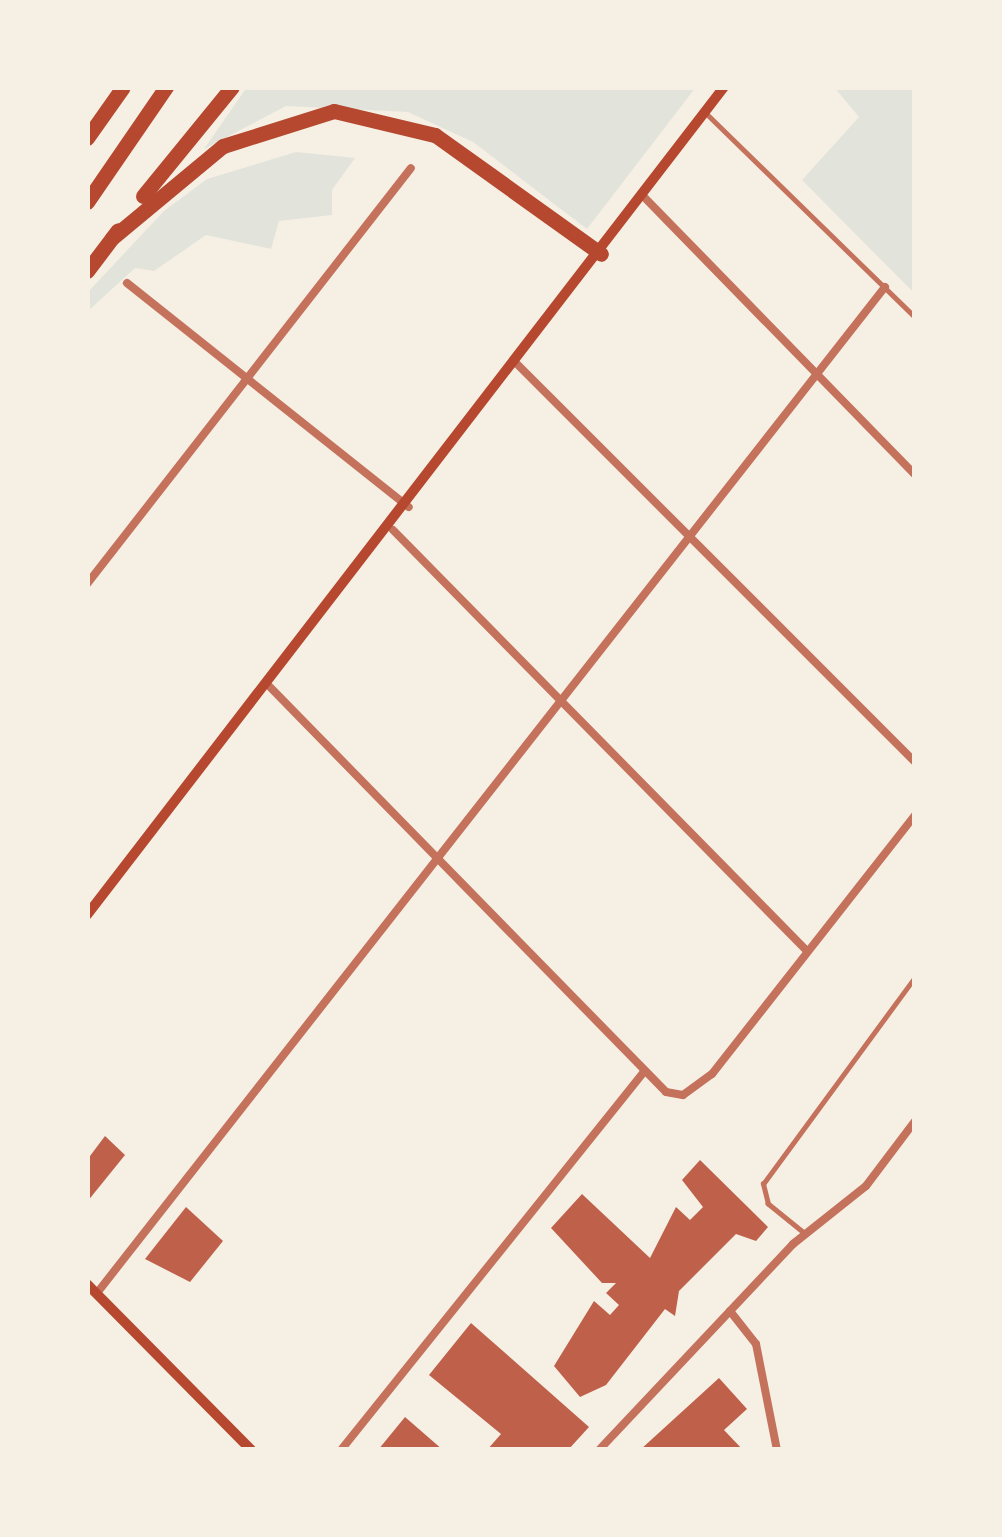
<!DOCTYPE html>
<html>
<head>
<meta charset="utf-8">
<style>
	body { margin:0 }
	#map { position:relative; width:1002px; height:1537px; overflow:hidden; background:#f6efe4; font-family:"Fira Sans",sans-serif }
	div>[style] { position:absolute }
	.green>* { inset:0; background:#e2e4dc }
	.building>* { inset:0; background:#bf614a }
	.service>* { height:4.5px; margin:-2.25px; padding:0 2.25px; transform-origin:2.25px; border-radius:2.25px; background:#c5725c }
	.minor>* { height:8px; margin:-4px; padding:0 4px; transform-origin:4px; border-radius:4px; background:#c5725c }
	.secondary>* { height:10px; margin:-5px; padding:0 5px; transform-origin:5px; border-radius:5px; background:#b5482f }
	.motorway>* { height:15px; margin:-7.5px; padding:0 7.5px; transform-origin:7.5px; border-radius:7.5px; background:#b5482f }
	span { translate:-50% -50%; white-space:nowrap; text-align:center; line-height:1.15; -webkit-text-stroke:9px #f6efe4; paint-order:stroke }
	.frame { position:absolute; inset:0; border:90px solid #f6efe4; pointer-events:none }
</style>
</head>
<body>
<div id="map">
	<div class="green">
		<div style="clip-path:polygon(247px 87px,696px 87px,587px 229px,473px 142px,408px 112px,286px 106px,204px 149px)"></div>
		<div style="clip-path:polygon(834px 87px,915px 87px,915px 294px,802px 180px,859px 117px)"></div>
		<div style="clip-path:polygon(296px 152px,355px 158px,332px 190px,332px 215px,279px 221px,271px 249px,206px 235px,154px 271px,135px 268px,87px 312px,87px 293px,164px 211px,207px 179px)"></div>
	</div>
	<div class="building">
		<div style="clip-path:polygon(105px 1136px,125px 1155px,87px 1202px,87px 1160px)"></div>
		<div style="clip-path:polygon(700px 1160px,768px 1227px,756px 1241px,736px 1234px,679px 1291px,675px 1316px,665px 1309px,606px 1385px,580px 1397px,554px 1366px,594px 1301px,610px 1315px,619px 1305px,606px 1293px,616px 1283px,602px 1283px,551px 1228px,582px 1194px,650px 1258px,676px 1207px,690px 1220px,703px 1207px,682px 1180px)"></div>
		<div style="clip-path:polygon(186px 1207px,223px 1241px,190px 1282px,145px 1259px)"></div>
		<div style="clip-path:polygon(471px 1323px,589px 1427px,568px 1450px,487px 1450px,501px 1434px,429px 1375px)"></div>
		<div style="clip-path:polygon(719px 1378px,747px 1409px,724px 1430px,743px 1450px,640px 1450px)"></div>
		<div style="clip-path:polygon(405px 1417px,443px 1450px,378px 1450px)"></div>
	</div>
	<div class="service">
		<div style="left:705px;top:112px;width:293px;rotate:44.3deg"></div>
		<div style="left:805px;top:1234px;width:48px;rotate:-141deg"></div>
		<div style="left:768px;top:1204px;width:21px;rotate:-104deg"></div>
		<div style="left:763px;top:1184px;width:257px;rotate:-53.7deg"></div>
	</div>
	<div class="minor">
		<div style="left:645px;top:198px;width:387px;rotate:45.7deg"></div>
		<div style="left:127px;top:283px;width:360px;rotate:38.5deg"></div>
		<div style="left:515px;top:362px;width:566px;rotate:45deg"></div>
		<div style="left:393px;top:530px;width:588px;rotate:45.48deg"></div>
		<div style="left:87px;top:584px;width:527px;rotate:-52.09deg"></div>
		<div style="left:270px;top:687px;width:566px;rotate:45.64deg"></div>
		<div style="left:666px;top:1092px;width:17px;rotate:10deg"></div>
		<div style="left:683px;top:1095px;width:36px;rotate:-36deg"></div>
		<div style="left:712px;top:1074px;width:329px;rotate:-51.9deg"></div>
		<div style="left:97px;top:1293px;width:1278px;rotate:-51.93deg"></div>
		<div style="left:730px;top:1311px;width:42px;rotate:51.8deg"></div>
		<div style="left:756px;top:1344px;width:108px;rotate:78.8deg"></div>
		<div style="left:341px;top:1450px;width:483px;rotate:-51.3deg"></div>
		<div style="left:599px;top:1450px;width:283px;rotate:-46.7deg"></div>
		<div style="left:793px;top:1244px;width:93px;rotate:-38.5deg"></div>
		<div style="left:866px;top:1186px;width:81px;rotate:-53deg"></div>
	</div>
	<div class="secondary">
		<div style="left:87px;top:915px;width:1045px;rotate:-52.43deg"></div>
		<div style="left:87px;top:1284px;width:233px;rotate:45.3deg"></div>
	</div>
	<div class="motorway">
		<div style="left:87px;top:138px;width:62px;rotate:-54.8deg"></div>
		<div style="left:143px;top:196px;width:141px;rotate:-50.8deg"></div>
		<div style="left:87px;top:202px;width:140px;rotate:-55.5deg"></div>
		<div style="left:112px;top:238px;width:144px;rotate:-39.7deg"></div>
		<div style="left:223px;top:146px;width:116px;rotate:-17.5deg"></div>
		<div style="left:334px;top:111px;width:104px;rotate:13.4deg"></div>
		<div style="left:435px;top:135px;width:204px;rotate:35.6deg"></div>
		<div style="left:87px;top:271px;width:51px;rotate:-52.9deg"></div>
	</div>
	<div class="frame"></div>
</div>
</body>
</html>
